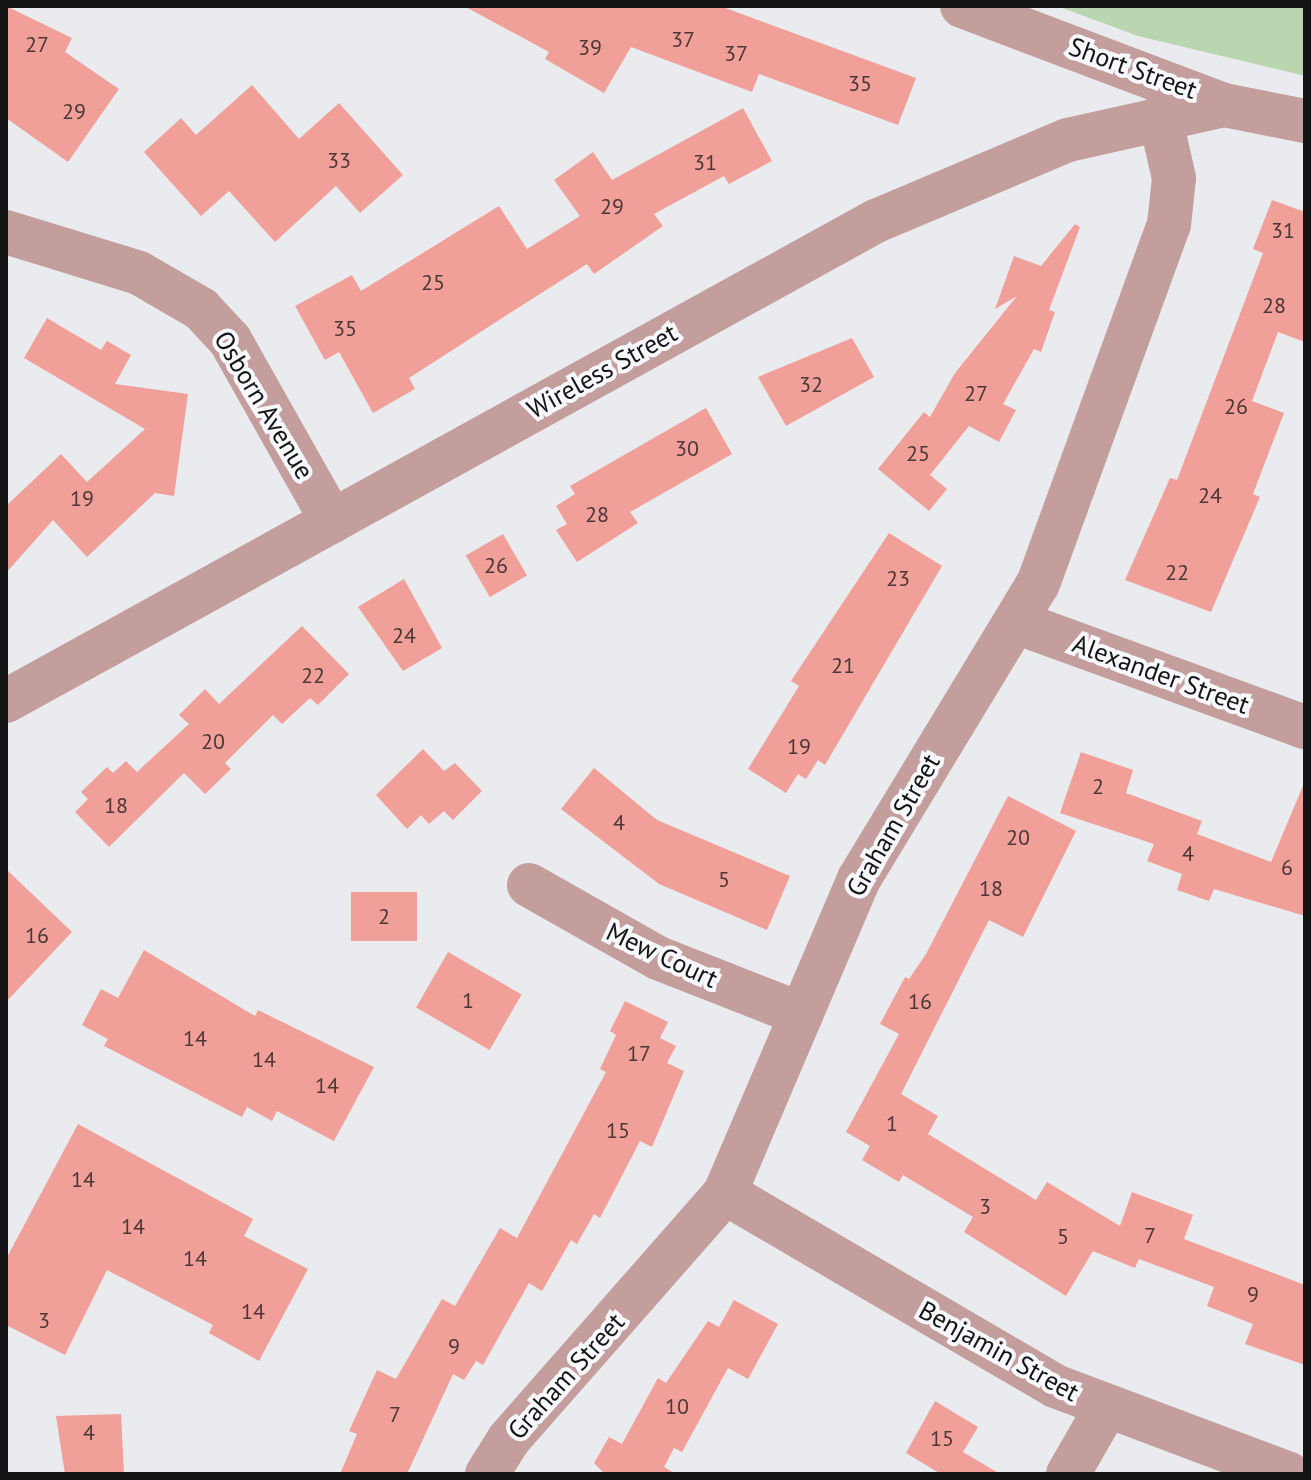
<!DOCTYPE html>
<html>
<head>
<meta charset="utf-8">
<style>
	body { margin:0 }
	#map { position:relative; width:1311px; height:1480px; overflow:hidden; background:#eaebee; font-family:"PT Sans",sans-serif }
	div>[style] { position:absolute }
	.green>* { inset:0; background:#b9d6b0 }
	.building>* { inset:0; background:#f09f99; transform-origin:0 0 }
	.minor>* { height:44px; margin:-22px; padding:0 22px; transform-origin:22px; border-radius:22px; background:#c39e9d }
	span { translate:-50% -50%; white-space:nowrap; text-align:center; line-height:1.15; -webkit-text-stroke:8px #f7f8fb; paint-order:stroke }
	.number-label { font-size:22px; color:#4b3736 }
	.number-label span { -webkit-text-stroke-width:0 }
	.street-label { font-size:26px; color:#141415 }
	.frame { position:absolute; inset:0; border:8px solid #141415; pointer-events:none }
</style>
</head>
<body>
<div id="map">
	<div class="green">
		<div style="clip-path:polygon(1057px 6px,1305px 6px,1305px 76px,1138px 36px)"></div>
	</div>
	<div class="building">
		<div style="clip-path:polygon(6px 6px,72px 38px,65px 52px,119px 89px,68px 162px,6px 118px)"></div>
		<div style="clip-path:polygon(464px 6px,720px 6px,916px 78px,898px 125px,759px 74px,752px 92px,631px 47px,604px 93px,545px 59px,549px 52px)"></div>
		<div style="clip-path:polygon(252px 85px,299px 139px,339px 103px,403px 175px,360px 213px,336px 186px,275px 242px,229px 191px,201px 216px,144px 152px,181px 118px,196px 135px)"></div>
		<div style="clip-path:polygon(743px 108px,772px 161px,729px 184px,724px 176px,654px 214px,663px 226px,594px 274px,587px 264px,510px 313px,409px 378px,415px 389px,373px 413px,339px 352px,325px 360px,295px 306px,352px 275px,361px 291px,499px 206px,527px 249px,580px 216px,554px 180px,593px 152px,612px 180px)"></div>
		<div style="clip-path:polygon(1272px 200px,1305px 212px,1305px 342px,1278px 332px,1252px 401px,1284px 413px,1253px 494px,1260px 497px,1211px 612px,1125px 580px,1170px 478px,1177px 480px,1263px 253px,1253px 249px)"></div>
		<div style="clip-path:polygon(1075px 224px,1080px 227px,1049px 310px,1055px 312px,1041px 352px,1034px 349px,1003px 404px,1016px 410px,999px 442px,969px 426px,930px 475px,947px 489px,929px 511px,878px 469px,924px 412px,930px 417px,955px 373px,1017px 296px,995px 309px,1014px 256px,1041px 266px)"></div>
		<div style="clip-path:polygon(47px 318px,101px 350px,107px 341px,131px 355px,115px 384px,188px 394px,174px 496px,155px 493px,87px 557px,53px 520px,6px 573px,6px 506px,61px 454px,87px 482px,145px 429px,24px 358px)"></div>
		<div style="clip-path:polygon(852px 338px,874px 377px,786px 426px,758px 377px)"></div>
		<div style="clip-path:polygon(706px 408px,732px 454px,630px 512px,638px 523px,577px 562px,556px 530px,567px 524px,556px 506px,575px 494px,570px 486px)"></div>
		<div style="clip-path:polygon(889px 533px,942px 566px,825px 765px,818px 760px,806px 779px,798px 774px,786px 793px,748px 769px,799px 686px,791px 681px)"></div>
		<div style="left:503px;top:534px;width:48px;height:43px;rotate:60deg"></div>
		<div style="clip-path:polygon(404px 579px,442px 648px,403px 671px,358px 607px)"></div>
		<div style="clip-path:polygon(302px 626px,349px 674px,318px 705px,310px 698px,282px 724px,273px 715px,225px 763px,231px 769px,205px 794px,184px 773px,109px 847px,75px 812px,88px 799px,81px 792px,107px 767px,113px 773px,126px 761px,137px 772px,189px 724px,179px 715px,205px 689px,219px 704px)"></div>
		<div style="clip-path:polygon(423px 749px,444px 771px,455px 763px,482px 791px,453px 820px,444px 811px,429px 824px,421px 815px,407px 829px,376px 795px)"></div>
		<div style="clip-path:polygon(1081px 752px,1133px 770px,1126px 793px,1202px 821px,1197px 834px,1271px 862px,1305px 781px,1305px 916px,1214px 889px,1209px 901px,1177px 890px,1182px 874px,1147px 861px,1154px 844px,1060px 813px)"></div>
		<div style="clip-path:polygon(594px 768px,657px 820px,790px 876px,767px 930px,659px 884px,561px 809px)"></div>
		<div style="clip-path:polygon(1008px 796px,1076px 831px,1023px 937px,989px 920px,901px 1094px,938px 1116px,928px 1134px,1036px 1200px,1047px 1182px,1120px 1226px,1132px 1192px,1193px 1215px,1184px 1239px,1305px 1285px,1305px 1365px,1245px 1344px,1253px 1324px,1207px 1306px,1214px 1287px,1139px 1259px,1135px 1268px,1093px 1251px,1066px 1296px,964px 1232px,973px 1217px,903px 1175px,899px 1182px,862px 1160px,870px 1146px,846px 1132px,899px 1034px,880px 1024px,905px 977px,909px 979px,926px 954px)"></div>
		<div style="clip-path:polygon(6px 869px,72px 932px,6px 1002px)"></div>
		<div style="left:417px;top:892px;width:49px;height:66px;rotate:90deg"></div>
		<div style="clip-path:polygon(144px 950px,255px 1016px,258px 1010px,374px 1067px,334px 1141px,277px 1111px,272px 1121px,247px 1107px,242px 1117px,104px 1046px,108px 1039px,82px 1025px,101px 989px,118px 998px)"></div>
		<div style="left:448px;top:952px;width:85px;height:64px;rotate:30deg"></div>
		<div style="clip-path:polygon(625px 1001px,668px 1022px,660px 1038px,676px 1046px,667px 1063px,684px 1071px,652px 1147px,640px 1141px,600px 1218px,594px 1214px,577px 1244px,571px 1240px,542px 1291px,529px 1283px,483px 1365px,476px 1361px,464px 1380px,453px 1374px,407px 1474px,340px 1474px,357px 1434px,349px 1431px,377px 1370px,396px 1379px,442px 1299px,455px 1306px,500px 1228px,517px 1238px,606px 1072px,600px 1069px,616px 1035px,610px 1031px)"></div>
		<div style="clip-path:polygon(78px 1124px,253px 1219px,244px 1236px,308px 1269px,259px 1361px,209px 1333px,213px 1325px,107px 1270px,65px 1355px,6px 1325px,6px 1259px)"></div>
		<div style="clip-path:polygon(734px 1300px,778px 1324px,748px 1379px,728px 1368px,682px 1452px,674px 1448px,664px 1467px,676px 1474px,605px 1474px,594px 1463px,609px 1437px,622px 1444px,658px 1378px,666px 1383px,708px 1321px,719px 1327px)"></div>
		<div style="clip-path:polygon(935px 1401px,978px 1427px,963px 1452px,1000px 1474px,941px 1474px,906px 1453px)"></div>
		<div style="clip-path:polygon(121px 1414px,124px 1474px,65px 1474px,56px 1416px)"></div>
	</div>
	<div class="minor">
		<div style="left:962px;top:6px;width:280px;rotate:20.7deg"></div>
		<div style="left:1224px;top:105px;width:83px;rotate:11.2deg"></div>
		<div style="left:6px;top:232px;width:139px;rotate:17.1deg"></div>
		<div style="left:139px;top:273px;width:72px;rotate:30.1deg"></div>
		<div style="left:201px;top:309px;width:42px;rotate:46.9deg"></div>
		<div style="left:230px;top:340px;width:208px;rotate:60.6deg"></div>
		<div style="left:1016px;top:622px;width:307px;rotate:20deg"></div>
		<div style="left:6px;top:701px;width:994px;rotate:-28.89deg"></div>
		<div style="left:876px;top:221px;width:208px;rotate:-22.9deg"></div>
		<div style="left:1068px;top:140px;width:160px;rotate:-12.6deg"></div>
		<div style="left:529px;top:885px;width:148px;rotate:29.5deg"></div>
		<div style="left:658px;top:958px;width:154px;rotate:21.4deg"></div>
		<div style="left:725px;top:1193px;width:382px;rotate:30.3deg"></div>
		<div style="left:1055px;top:1386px;width:250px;rotate:20.6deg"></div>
		<div style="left:487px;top:1474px;width:41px;rotate:-57.8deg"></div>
		<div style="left:509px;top:1439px;width:327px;rotate:-48.7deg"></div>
		<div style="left:725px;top:1193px;width:341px;rotate:-66.9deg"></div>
		<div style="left:859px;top:879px;width:345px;rotate:-58.8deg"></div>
		<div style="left:1038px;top:584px;width:382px;rotate:-70deg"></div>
		<div style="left:1169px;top:225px;width:47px;rotate:-83.9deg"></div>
		<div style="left:1174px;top:178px;width:63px;rotate:-102.9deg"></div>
		<div style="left:1068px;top:1474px;width:76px;rotate:-60.1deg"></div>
	</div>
	<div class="number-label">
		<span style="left:683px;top:40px">37</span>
		<span style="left:37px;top:45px">27</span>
		<span style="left:590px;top:48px">39</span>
		<span style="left:736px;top:54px">37</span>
		<span style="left:860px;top:84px">35</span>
		<span style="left:74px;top:112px">29</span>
		<span style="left:339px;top:161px">33</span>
		<span style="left:705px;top:163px">31</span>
		<span style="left:612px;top:207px">29</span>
		<span style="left:1283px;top:231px">31</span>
		<span style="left:433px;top:283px">25</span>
		<span style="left:1274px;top:306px">28</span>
		<span style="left:345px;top:329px">35</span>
		<span style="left:811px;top:385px">32</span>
		<span style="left:976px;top:394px">27</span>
		<span style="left:1236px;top:407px">26</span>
		<span style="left:687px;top:449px">30</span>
		<span style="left:918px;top:454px">25</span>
		<span style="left:1210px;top:496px">24</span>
		<span style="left:82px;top:499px">19</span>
		<span style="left:597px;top:515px">28</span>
		<span style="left:496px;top:566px">26</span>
		<span style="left:1177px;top:573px">22</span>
		<span style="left:898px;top:579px">23</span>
		<span style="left:404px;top:636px">24</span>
		<span style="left:843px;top:666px">21</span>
		<span style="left:313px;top:676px">22</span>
		<span style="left:213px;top:742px">20</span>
		<span style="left:799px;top:747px">19</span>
		<span style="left:1098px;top:787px">2</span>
		<span style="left:116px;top:806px">18</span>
		<span style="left:619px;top:823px">4</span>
		<span style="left:1018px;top:838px">20</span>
		<span style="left:1188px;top:854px">4</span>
		<span style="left:1287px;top:868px">6</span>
		<span style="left:724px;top:880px">5</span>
		<span style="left:991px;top:889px">18</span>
		<span style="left:384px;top:917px">2</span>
		<span style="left:37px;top:936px">16</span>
		<span style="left:468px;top:1001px">1</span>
		<span style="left:920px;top:1002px">16</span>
		<span style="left:195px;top:1039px">14</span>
		<span style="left:639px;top:1054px">17</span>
		<span style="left:264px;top:1060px">14</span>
		<span style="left:327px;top:1086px">14</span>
		<span style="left:892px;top:1124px">1</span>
		<span style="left:618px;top:1131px">15</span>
		<span style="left:83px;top:1180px">14</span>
		<span style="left:985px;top:1207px">3</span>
		<span style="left:133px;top:1227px">14</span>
		<span style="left:1150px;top:1236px">7</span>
		<span style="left:1063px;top:1237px">5</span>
		<span style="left:195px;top:1259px">14</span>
		<span style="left:1253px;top:1295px">9</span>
		<span style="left:253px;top:1312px">14</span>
		<span style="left:44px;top:1321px">3</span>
		<span style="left:454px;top:1347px">9</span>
		<span style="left:677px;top:1407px">10</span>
		<span style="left:395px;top:1415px">7</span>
		<span style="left:89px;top:1433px">4</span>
		<span style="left:942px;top:1439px">15</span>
	</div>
	<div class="street-label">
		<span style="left:1133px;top:68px;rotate:20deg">Short Street</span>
		<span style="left:602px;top:371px;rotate:-29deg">Wireless Street</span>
		<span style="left:264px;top:405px;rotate:59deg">Osborn Avenue</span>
		<span style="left:1161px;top:674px;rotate:20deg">Alexander Street</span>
		<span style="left:893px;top:825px;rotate:-60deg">Graham Street</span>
		<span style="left:662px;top:955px;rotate:25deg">Mew Court</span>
		<span style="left:999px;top:1351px;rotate:29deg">Benjamin Street</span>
		<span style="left:566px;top:1376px;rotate:-48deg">Graham Street</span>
	</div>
	<div class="frame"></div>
</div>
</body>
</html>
